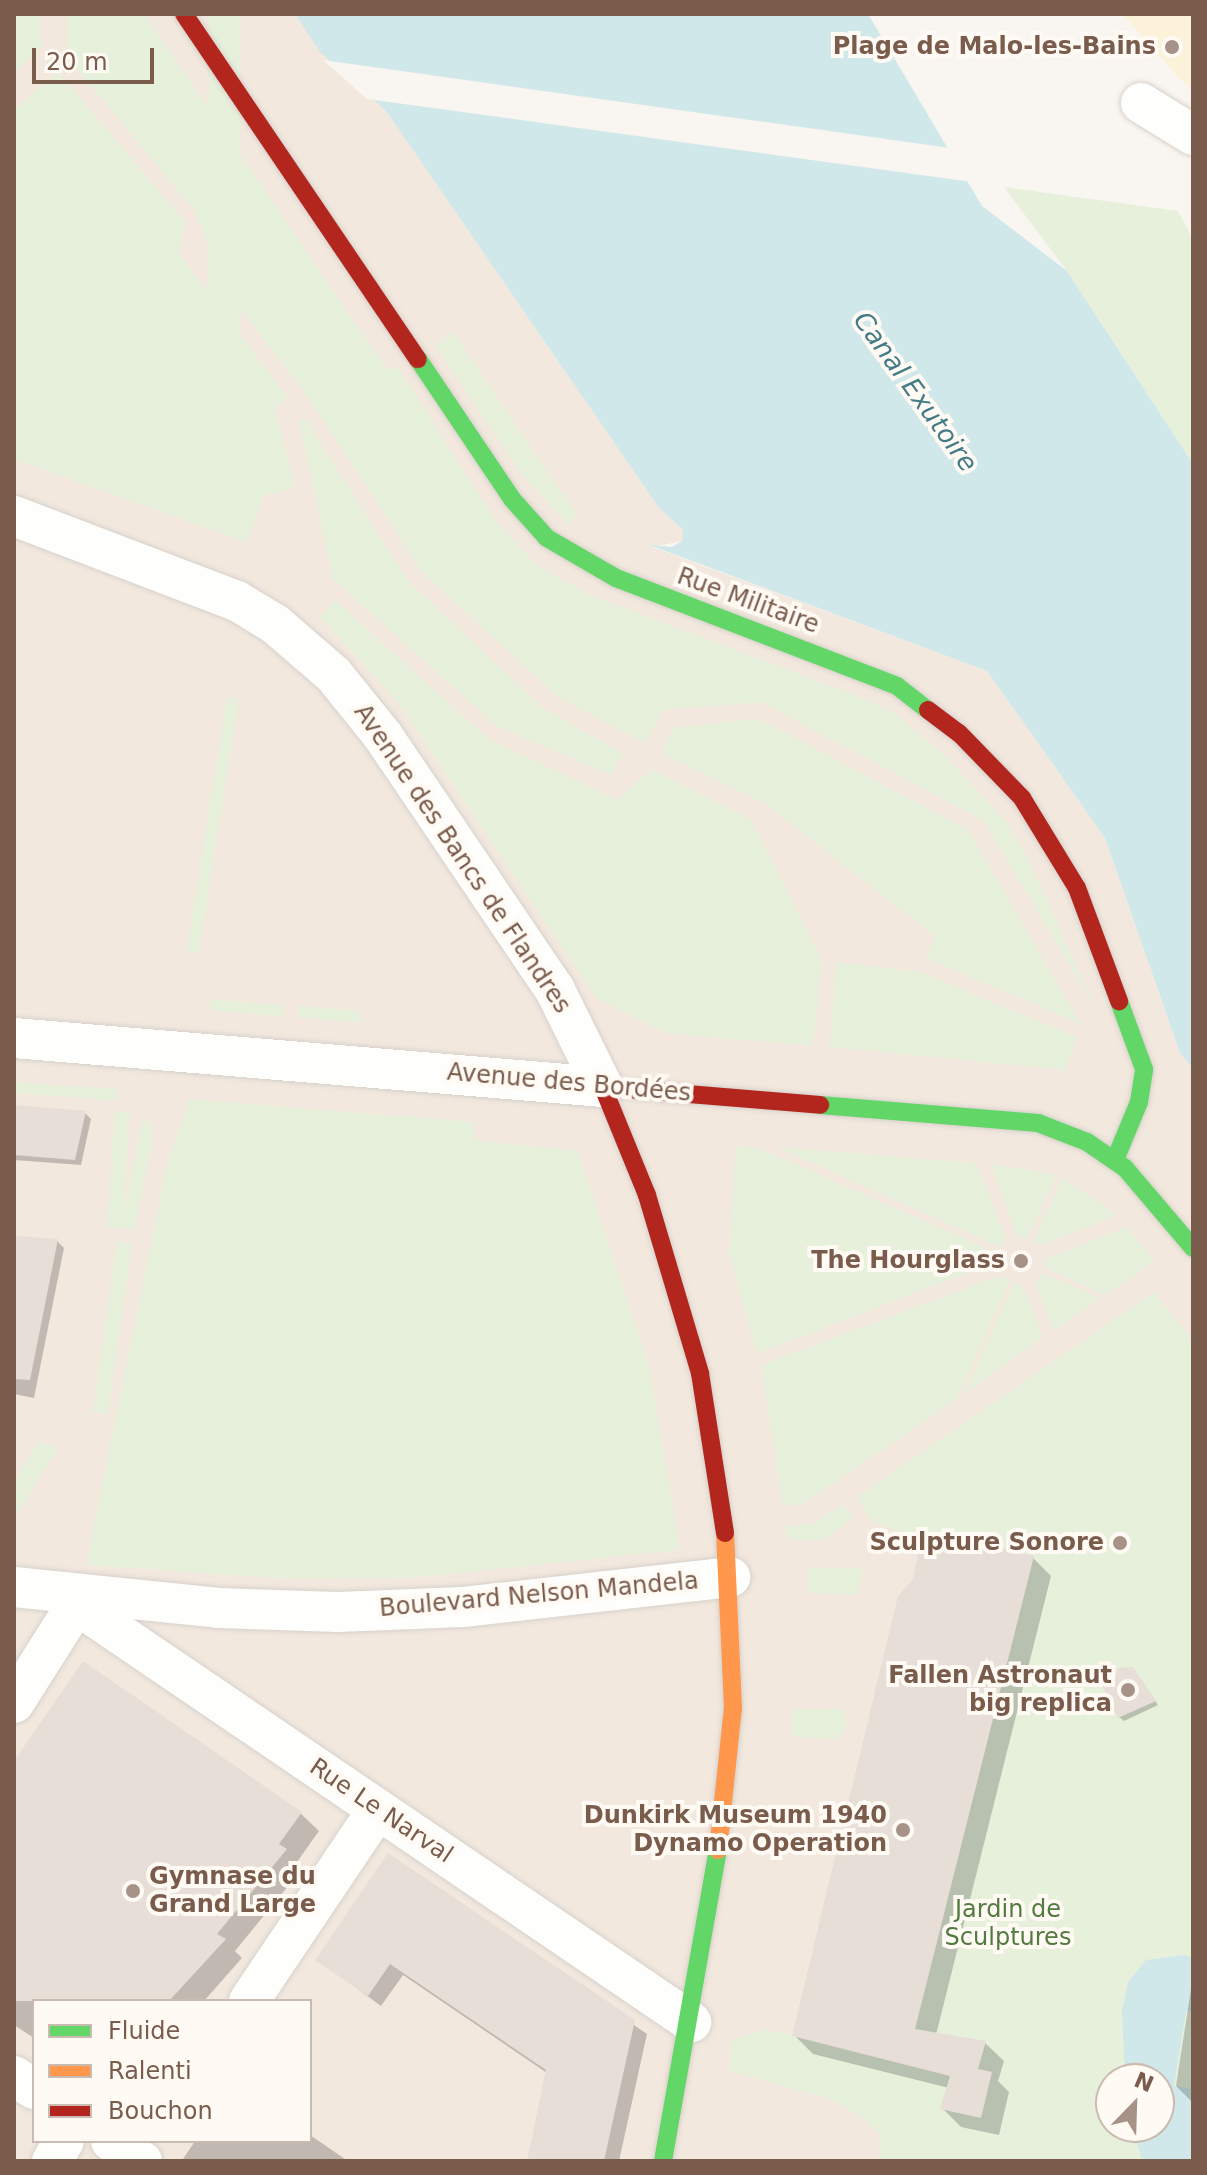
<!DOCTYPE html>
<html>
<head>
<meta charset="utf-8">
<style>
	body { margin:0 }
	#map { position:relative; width:1207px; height:2175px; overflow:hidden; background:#f9f5f0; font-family:"DejaVu Sans",sans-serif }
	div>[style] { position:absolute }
	.residential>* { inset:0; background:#f2e8de }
	.green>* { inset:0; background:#e7f0db; transform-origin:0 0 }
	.sand>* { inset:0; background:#fbf2d9 }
	.water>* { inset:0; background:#d0e8ea }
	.pier>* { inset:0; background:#f9f5f0 }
	.shadow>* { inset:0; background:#0003 }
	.building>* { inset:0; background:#e6ded7 }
	.roads { filter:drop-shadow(0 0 2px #d7d1cb) drop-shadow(0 0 2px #d7d1cb) }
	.street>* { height:40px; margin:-20px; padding:0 20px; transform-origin:20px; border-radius:20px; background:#fefefd }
	.fast>* { height:18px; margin:-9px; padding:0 9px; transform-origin:9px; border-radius:9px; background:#63d668 }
	.slow>* { height:18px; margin:-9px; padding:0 9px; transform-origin:9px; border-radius:9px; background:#ff974d }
	.jam>* { height:18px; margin:-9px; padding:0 9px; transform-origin:9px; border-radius:9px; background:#b3261e }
	.dots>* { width:22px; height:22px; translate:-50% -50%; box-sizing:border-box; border:4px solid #fffaf3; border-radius:50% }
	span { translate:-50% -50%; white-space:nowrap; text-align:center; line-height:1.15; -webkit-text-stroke:8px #fffaf3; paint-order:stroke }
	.poi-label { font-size:24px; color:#7a5c4d; font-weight:700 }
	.right { translate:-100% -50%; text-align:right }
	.left { translate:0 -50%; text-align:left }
	.street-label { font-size:24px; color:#7a5c4d }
	.park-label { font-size:24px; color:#537a41 }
	.water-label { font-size:26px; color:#437c86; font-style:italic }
	.frame { position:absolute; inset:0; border:16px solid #7a5c4d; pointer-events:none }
	.legend { position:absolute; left:32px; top:1999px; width:280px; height:144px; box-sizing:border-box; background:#fffaf3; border:2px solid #cabbb1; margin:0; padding:10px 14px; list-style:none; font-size:24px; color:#7a5c4d }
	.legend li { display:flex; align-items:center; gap:16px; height:40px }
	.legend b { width:40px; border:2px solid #cabbb1 }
	.north { position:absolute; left:1095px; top:2063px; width:80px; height:80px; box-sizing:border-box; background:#fffaf3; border:2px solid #cabbb1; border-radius:50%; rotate:23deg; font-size:22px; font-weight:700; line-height:32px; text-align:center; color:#7a5c4d }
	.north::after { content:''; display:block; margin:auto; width:28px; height:36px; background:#a69286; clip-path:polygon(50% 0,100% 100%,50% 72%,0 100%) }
	.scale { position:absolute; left:32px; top:48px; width:122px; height:36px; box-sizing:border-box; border:4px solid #7a5c4d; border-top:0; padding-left:10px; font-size:24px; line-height:28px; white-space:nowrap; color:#7a5c4d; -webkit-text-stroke:6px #fffaf3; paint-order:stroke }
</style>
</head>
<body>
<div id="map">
	<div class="residential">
		<div style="clip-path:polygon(evenodd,14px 14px,295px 14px,321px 52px,386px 111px,659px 508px,683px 530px,682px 541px,652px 547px,987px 671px,1105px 838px,1180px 1053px,1193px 1069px,1193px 2161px,14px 2161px,14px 14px,34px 2001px,310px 2001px,310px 2141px,34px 2141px,34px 2001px,14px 14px,1111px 2079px,1159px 2079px,1159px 2127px,1111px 2127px,1111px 2079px)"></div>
	</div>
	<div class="green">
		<div style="clip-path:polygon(14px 14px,39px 14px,42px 47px,14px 73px)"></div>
		<div style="clip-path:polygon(68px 14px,144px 14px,386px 368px,399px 369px,494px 519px,537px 566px,593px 596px,870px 701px,897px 715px,945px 756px,1004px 819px,1026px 854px,1098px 1013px,984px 821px,762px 702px,663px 710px,646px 743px,558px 697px,422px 572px,313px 404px,225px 288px,195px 211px,68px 58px)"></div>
		<div style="left:209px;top:14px;width:31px;height:386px"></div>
		<div style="clip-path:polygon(58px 72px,185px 222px,179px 254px,288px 398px,274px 407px,295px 487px,264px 496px,246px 542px,14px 459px,14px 110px)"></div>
		<div style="clip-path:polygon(1004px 187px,1178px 211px,1193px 239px,1193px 464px,1067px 271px)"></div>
		<div style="clip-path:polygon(453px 332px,577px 515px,569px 526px,523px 475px,435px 345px)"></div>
		<div style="clip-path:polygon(305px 419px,408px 581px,544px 709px,623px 753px,611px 775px,497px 726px,333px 579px,299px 420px)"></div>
		<div style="clip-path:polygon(335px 600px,488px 739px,617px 800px,652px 769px,751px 820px,822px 960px,813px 1046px,665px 1033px,596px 997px,394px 697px,320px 617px)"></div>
		<div style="left:227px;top:697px;width:12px;height:257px;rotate:9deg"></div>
		<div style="clip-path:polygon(759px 719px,968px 830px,1081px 1024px,926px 958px,936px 937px,767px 805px,661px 753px,674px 727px)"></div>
		<div style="clip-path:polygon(836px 962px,920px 972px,1077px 1037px,1065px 1070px,830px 1047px)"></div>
		<div style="left:211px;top:999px;width:73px;height:11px;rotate:5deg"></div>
		<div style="left:298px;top:1006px;width:64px;height:11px;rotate:5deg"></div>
		<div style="left:14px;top:1082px;width:104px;height:11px;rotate:4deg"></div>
		<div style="clip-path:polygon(190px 1099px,474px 1122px,473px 1140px,578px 1151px,649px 1365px,680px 1550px,410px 1578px,287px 1579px,86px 1565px,168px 1160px)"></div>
		<div style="left:115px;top:1112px;width:15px;height:116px;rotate:4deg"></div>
		<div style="clip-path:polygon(142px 1121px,150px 1121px,154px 1134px,134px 1230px,120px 1228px)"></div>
		<div style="clip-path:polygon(736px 1146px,759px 1148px,999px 1254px,995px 1262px,757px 1354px,729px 1252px)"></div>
		<div style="clip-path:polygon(777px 1147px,976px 1163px,1006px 1239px,1002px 1248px)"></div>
		<div style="clip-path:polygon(991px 1164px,1056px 1175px,1027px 1239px,1017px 1235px)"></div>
		<div style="clip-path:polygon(1062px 1178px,1118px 1215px,1040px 1246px,1033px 1242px)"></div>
		<div style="clip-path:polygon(1127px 1227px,1154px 1262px,1105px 1295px,1043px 1267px,1047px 1258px)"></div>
		<div style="left:117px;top:1241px;width:15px;height:173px;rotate:8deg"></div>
		<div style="clip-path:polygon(1042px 1273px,1099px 1298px,1054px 1331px,1036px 1284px)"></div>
		<div style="clip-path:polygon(999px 1276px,1010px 1280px,957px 1399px,803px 1504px,783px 1506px,761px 1365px)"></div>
		<div style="clip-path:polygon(1015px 1282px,1024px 1287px,1042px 1338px,964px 1394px)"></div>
		<div style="clip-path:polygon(evenodd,1154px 1292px,1193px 1341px,1193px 2161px,881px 2161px,879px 2134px,866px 2120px,827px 2098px,729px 2071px,731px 2040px,765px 2030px,792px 2035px,898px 1596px,913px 1579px,923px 1530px,908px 1533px,873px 1523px,857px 1497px,1154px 1292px,1111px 2079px,1159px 2079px,1159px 2127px,1111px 2127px,1111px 2079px)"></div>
		<div style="clip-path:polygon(39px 1440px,57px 1449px,14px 1519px,14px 1482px)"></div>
		<div style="clip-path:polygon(843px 1504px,853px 1517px,825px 1540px,787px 1540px,785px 1526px,813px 1524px)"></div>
		<div style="clip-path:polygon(809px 1568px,862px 1568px,858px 1595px,809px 1593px)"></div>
		<div style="clip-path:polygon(794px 1709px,843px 1709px,847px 1724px,837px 1740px,790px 1736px)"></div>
	</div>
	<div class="sand">
		<div style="clip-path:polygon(1123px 14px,1193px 14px,1193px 91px,1181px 80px)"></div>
	</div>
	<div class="water">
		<div style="clip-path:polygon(295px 14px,868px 14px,982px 206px,1067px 271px,1193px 464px,1193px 1069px,1180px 1053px,1105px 838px,987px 671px,649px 545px,672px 547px,682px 541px,683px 530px,659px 508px,386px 111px,320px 52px)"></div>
		<div style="clip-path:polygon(1183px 1955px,1193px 1958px,1193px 2011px,1186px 2011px,1174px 2086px,1193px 2089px,1193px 2161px,1142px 2161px,1133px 2127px,1159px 2127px,1159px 2079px,1125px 2079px,1122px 2010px,1128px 1982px,1146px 1960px)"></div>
	</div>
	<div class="pier">
		<div style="clip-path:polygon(323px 60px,950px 148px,972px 182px,367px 99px)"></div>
	</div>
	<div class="shadow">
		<div style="clip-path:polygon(14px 1107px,85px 1113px,91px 1119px,81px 1165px,14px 1160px)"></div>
		<div style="clip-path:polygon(14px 1238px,57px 1241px,64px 1248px,34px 1398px,14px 1394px)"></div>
		<div style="clip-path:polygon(1033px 1558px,1051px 1576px,936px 2035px,985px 2043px,1004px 2061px,998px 2081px,1009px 2092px,999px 2135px,961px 2127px,943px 2109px,949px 2088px,813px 2054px,794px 2035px)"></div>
		<div style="clip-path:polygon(1137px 1674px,1158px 1705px,1124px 1721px,1119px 1717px)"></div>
		<div style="clip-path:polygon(14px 1765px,300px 1813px,319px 1831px,297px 1862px,303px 1868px,235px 1951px,242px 1958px,204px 2001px,34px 2001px,34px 2038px,14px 2025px)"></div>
		<div style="clip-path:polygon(389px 1856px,647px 2034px,619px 2161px,528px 2161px,547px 2073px,403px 1975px,381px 2006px,318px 1960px)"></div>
		<div style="clip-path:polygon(1193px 1976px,1193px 2103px,1176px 2086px)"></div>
		<div style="clip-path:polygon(310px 2135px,348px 2161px,183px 2159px,195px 2141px,310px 2141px)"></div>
	</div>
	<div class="building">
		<div style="clip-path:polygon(14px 1105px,86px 1111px,75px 1160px,14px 1155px)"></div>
		<div style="clip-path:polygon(14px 1236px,58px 1239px,30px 1380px,14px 1379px)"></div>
		<div style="clip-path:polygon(923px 1530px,1034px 1556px,915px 2029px,986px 2041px,978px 2069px,992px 2072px,981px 2118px,940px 2109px,950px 2076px,792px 2036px,898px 1596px,913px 1579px)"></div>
		<div style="clip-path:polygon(83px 1661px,302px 1812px,279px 1844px,287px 1849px,217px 1934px,226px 1939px,169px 2001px,14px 2001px,14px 1761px)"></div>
		<div style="clip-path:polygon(1133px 1667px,1156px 1701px,1118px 1718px,1102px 1686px,1119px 1668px)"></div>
		<div style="clip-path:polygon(388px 1853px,635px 2020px,604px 2161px,527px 2161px,546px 2070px,390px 1964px,368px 1996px,315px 1960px)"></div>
	</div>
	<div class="roads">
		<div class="street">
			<div style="left:1141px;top:103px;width:61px;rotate:31.6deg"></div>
			<div style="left:14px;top:516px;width:239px;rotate:20.9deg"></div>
			<div style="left:237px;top:601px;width:44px;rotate:31.2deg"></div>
			<div style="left:275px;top:624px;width:77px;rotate:40.8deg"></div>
			<div style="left:333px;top:674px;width:80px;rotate:51.1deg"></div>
			<div style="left:383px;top:736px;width:307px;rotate:55.9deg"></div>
			<div style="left:555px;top:990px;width:108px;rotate:63.7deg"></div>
			<div style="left:14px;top:1038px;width:591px;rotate:4.76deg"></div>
			<div style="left:14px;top:1587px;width:206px;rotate:5.8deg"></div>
			<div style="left:219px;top:1608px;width:119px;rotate:1.9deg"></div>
			<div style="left:338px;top:1612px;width:125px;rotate:-2.3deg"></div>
			<div style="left:463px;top:1607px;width:269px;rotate:-6.4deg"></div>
			<div style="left:80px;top:1607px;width:739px;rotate:34.18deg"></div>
			<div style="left:14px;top:1703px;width:127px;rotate:-57.6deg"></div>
			<div style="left:249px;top:2001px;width:231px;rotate:-56.1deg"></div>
			<div style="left:14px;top:2076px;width:24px;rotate:33deg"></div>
			<div style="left:111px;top:2141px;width:37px;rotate:33deg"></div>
			<div style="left:52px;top:2161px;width:23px;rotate:-59deg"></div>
		</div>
		<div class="fast">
			<div style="left:418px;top:359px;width:169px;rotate:56.1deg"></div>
			<div style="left:512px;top:499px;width:52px;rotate:48.1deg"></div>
			<div style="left:547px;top:538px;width:80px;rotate:30.1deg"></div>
			<div style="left:616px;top:578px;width:301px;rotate:21deg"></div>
			<div style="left:897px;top:686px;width:39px;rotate:38deg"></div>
			<div style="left:820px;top:1105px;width:219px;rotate:4.7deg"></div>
			<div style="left:1038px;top:1123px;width:53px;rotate:21.2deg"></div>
			<div style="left:1087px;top:1142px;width:46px;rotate:34.4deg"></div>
			<div style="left:1125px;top:1168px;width:105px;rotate:49.6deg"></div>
			<div style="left:1115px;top:1160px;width:63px;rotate:-67.5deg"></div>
			<div style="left:1139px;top:1102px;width:33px;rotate:-81deg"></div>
			<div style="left:1144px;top:1069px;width:72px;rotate:-110.2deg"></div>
			<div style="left:663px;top:2161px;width:316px;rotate:-80deg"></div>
		</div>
		<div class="slow">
			<div style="left:718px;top:1850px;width:143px;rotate:-84deg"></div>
			<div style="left:733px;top:1708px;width:175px;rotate:-92.6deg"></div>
		</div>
		<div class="jam">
			<div style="left:184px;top:14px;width:417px;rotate:55.9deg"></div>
			<div style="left:928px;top:710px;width:39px;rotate:37deg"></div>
			<div style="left:959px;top:733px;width:91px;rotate:45.9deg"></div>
			<div style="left:1022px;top:798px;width:105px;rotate:58.6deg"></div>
			<div style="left:1077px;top:888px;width:121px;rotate:69.6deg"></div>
			<div style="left:725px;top:1533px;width:162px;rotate:-98.9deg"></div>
			<div style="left:700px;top:1373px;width:186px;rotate:-106.6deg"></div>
			<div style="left:647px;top:1195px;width:117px;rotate:-112.2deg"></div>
			<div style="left:603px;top:1087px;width:218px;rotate:4.7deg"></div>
		</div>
	</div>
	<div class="dots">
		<div style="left:1172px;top:47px;background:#a69286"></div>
		<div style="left:1021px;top:1261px;background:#a69286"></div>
		<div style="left:1120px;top:1543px;background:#a69286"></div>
		<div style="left:1128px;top:1690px;background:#a69286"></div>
		<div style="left:903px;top:1830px;background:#a69286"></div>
		<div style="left:133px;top:1891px;background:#a69286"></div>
	</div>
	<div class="poi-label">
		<span class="right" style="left:1156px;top:47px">Plage de Malo-les-Bains</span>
		<span class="right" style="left:1005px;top:1261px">The Hourglass</span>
		<span class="right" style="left:1104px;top:1543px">Sculpture Sonore</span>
		<span class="right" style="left:1112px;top:1690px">Fallen Astronaut<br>big replica</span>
		<span class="right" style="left:887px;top:1830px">Dunkirk Museum 1940<br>Dynamo Operation</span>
		<span class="left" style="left:149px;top:1891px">Gymnase du<br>Grand Large</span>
	</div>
	<div class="street-label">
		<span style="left:748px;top:601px;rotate:20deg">Rue Militaire</span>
		<span style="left:462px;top:859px;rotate:56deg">Avenue des Bancs de Flandres</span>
		<span style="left:569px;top:1083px;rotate:5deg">Avenue des Bordées</span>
		<span style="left:539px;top:1595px;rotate:-5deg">Boulevard Nelson Mandela</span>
		<span style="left:381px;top:1811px;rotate:34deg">Rue Le Narval</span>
	</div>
	<div class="park-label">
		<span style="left:1008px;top:1924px">Jardin de<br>Sculptures</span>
	</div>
	<div class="water-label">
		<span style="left:915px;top:392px;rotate:54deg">Canal Exutoire</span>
	</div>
	<div class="frame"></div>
	<ul class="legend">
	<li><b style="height:10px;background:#63d668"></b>Fluide</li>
	<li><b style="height:10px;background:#ff974d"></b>Ralenti</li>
	<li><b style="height:10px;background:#b3261e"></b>Bouchon</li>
	</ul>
	<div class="north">N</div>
	<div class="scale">20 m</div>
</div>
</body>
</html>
